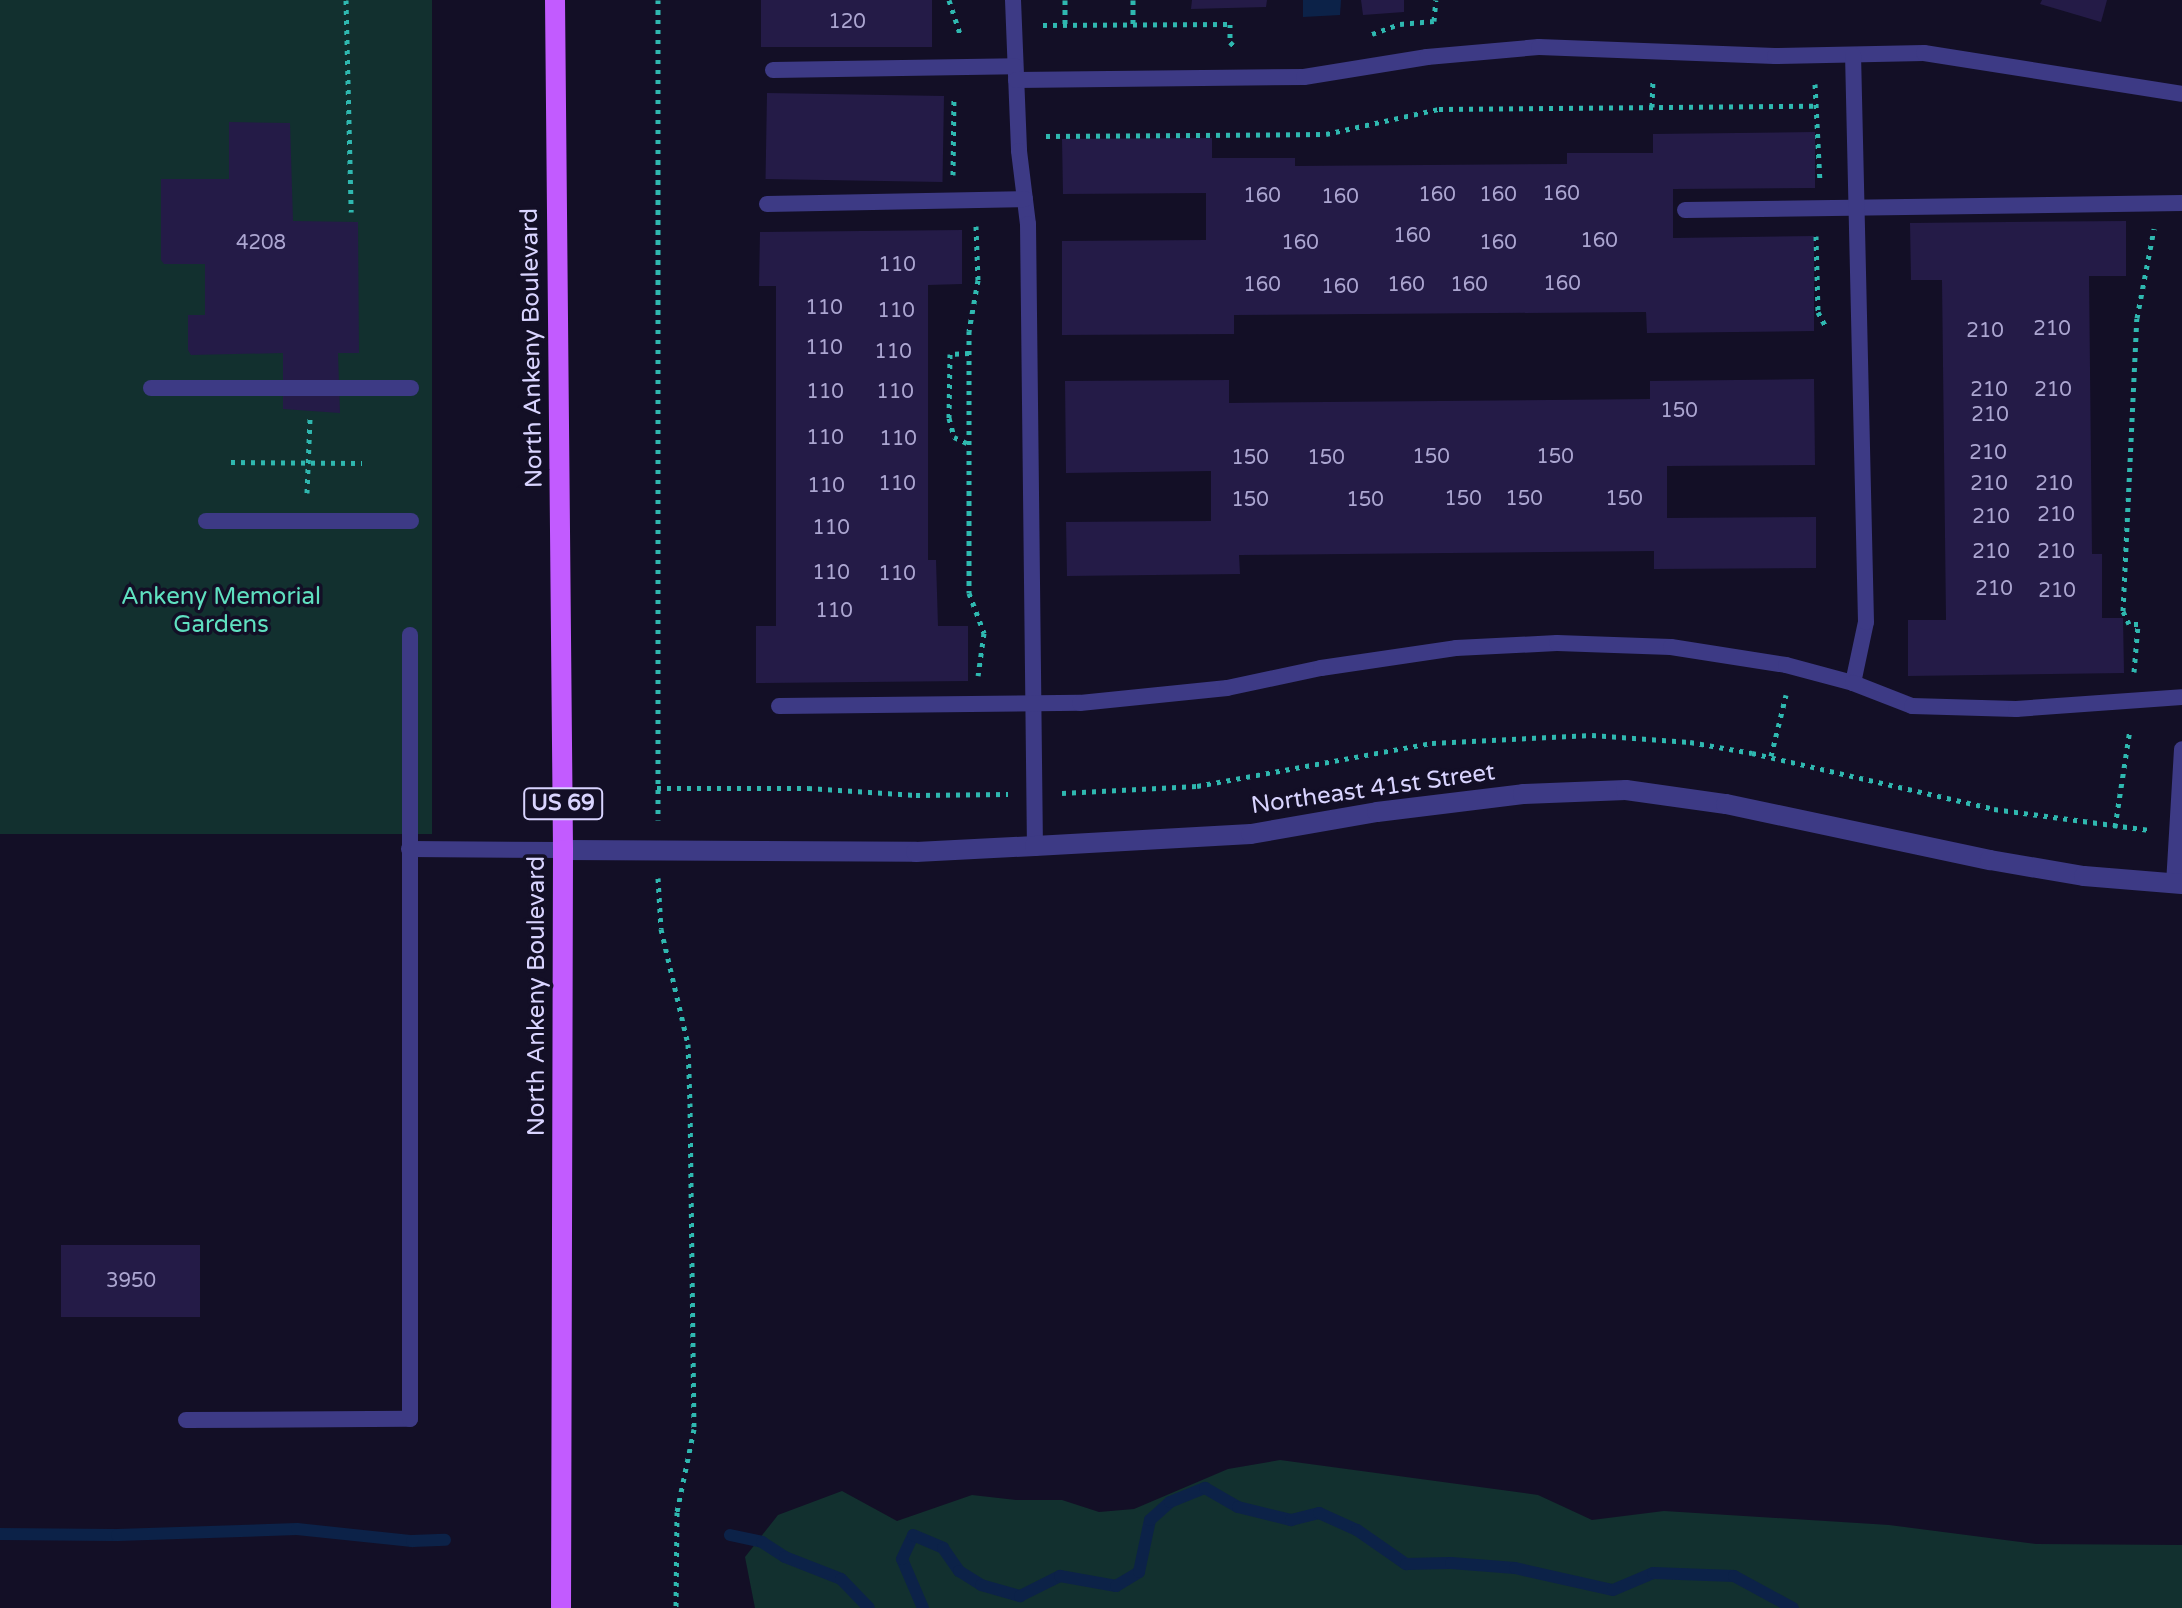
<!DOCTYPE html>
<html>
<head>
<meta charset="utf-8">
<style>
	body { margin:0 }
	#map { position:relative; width:2182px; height:1608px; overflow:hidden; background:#130f26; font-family:"Varela Round",sans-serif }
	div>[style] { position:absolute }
	.green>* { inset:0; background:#12302f; transform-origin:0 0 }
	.water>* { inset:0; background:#0c2248 }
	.stream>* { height:12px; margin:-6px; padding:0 6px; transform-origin:6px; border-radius:6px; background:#0c2248 }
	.building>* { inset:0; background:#241b47; transform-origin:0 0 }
	.path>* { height:5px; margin-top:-2.5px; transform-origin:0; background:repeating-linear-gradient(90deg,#2fb8b0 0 4px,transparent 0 10px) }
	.lane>* { height:16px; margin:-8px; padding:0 8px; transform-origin:8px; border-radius:8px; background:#3d3a85 }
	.street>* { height:20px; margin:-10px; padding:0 10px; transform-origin:10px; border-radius:10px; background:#3d3a85 }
	.primary>* { height:20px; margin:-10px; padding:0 10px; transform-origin:10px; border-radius:10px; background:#c25bff }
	span { translate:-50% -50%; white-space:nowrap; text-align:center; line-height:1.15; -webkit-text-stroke:7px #130f26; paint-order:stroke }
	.number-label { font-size:20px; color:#aca6d1 }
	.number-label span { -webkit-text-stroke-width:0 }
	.shield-label span { padding:2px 6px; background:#130f26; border:2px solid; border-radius:6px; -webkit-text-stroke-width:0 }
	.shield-label { font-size:22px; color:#d9d4ff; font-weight:700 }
	.street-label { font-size:24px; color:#d9d4ff }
	.park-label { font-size:24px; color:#5fe0c0 }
</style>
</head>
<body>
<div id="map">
	<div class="green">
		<div style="left:0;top:0;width:432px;height:834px"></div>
		<div style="clip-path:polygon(1280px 1460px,1538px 1495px,1592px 1520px,1664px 1511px,1889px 1525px,2036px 1544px,2182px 1545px,2182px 1608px,755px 1608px,745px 1557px,778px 1515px,842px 1491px,897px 1521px,972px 1495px,1016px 1500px,1062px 1500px,1099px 1512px,1134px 1509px,1228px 1469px)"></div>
	</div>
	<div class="water">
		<div style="clip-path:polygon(1303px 0,1341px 0,1340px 15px,1303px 17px)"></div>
	</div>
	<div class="stream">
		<div style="left:0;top:1534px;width:117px;rotate:0.5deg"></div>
		<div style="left:117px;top:1535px;width:180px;rotate:-1.9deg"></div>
		<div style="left:297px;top:1529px;width:116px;rotate:6deg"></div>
		<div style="left:412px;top:1541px;width:33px;rotate:-2deg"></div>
		<div style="left:730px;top:1535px;width:33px;rotate:12deg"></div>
		<div style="left:762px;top:1542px;width:27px;rotate:33deg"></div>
		<div style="left:785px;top:1557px;width:60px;rotate:21.4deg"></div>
		<div style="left:841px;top:1579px;width:40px;rotate:46deg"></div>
		<div style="left:923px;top:1608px;width:53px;rotate:-113.2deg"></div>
		<div style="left:902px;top:1559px;width:26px;rotate:-65deg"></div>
		<div style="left:913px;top:1535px;width:33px;rotate:23deg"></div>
		<div style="left:943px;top:1548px;width:28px;rotate:55deg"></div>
		<div style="left:959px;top:1571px;width:26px;rotate:32deg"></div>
		<div style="left:981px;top:1585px;width:41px;rotate:15.8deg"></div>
		<div style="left:1020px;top:1596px;width:45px;rotate:-26.6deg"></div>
		<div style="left:1060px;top:1576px;width:57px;rotate:10.1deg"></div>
		<div style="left:1116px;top:1586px;width:27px;rotate:-31deg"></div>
		<div style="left:1139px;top:1572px;width:53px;rotate:-78.1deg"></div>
		<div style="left:1150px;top:1520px;width:27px;rotate:-42deg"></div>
		<div style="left:1170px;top:1502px;width:38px;rotate:-22deg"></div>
		<div style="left:1205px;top:1488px;width:38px;rotate:30deg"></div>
		<div style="left:1238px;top:1507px;width:55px;rotate:13.8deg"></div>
		<div style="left:1291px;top:1520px;width:29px;rotate:-14deg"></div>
		<div style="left:1319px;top:1513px;width:42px;rotate:24.1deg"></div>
		<div style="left:1357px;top:1530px;width:60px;rotate:34.8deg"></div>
		<div style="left:1406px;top:1564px;width:45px;rotate:-1.3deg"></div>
		<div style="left:1451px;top:1563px;width:64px;rotate:4.5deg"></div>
		<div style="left:1515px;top:1568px;width:100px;rotate:12.7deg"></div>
		<div style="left:1613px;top:1590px;width:43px;rotate:-23deg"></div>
		<div style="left:1653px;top:1573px;width:81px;rotate:2.1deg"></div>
		<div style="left:1734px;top:1576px;width:67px;rotate:28.5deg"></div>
	</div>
	<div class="building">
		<div style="left:761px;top:0;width:171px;height:47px"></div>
		<div style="clip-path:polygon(1192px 0,1267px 0,1266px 7px,1191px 9px)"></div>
		<div style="clip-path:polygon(1361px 0,1404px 0,1404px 12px,1363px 15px)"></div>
		<div style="clip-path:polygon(2042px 0,2107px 0,2101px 22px,2040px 4px)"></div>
		<div style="left:944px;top:96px;width:86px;height:177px;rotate:91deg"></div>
		<div style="clip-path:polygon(229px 122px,290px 123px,293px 221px,358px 222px,359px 353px,338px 353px,340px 413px,283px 409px,283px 353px,191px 355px,188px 350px,188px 315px,205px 315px,205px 264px,164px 264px,161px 260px,161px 179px,229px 179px)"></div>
		<div style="clip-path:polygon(1815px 132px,1815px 188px,1673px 189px,1673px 238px,1814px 236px,1814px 331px,1647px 333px,1646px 312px,1234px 315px,1234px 334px,1062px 335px,1062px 241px,1206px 240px,1206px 193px,1063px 194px,1062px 139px,1212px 138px,1212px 158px,1295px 158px,1295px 166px,1567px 164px,1567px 153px,1653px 153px,1653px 134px)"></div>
		<div style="clip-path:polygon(2126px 221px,2126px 276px,2089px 276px,2092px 554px,2102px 554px,2102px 618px,2123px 618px,2124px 673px,1908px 676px,1908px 620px,1946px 620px,1942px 280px,1911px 280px,1910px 223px)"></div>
		<div style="clip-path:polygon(962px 230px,962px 284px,928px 285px,928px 560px,936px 560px,938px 626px,968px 626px,968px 681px,756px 683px,756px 626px,776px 626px,776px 286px,759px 286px,760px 232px)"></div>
		<div style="clip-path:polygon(1814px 379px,1815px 465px,1667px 466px,1667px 518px,1816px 517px,1816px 568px,1654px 569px,1654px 551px,1239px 555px,1240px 574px,1067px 576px,1066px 522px,1211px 521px,1211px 471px,1066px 473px,1065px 381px,1229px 380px,1229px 403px,1650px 399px,1650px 381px)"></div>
		<div style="left:61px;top:1245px;width:139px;height:72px"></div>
	</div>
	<div class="path">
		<div style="left:346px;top:0;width:212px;rotate:88.6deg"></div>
		<div style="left:658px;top:0;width:820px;rotate:90deg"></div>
		<div style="left:949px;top:0;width:39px;rotate:72deg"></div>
		<div style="left:1065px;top:0;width:24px;rotate:90deg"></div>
		<div style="left:1133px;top:0;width:24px;rotate:90deg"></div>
		<div style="left:1043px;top:25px;width:187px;rotate:-0.3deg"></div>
		<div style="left:1230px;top:24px;width:18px;rotate:90deg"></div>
		<div style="left:1230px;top:42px;width:8px;rotate:45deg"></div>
		<div style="left:1372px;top:34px;width:30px;rotate:-20deg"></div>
		<div style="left:1400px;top:24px;width:34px;rotate:-5deg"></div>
		<div style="left:1434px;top:21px;width:21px;rotate:-85deg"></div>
		<div style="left:1815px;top:84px;width:98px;rotate:87.1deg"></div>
		<div style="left:1652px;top:107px;width:27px;rotate:-88deg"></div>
		<div style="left:1046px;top:136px;width:280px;rotate:-0.4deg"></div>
		<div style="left:1326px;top:134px;width:116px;rotate:-12.5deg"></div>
		<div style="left:1439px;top:109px;width:375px;rotate:-0.5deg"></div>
		<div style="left:953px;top:175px;width:78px;rotate:-89.3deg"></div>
		<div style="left:976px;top:226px;width:54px;rotate:87.9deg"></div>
		<div style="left:978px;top:280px;width:52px;rotate:100deg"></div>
		<div style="left:969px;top:331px;width:262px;rotate:90deg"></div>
		<div style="left:969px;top:593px;width:43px;rotate:69.4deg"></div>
		<div style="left:984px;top:633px;width:43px;rotate:97.9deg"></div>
		<div style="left:1816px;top:236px;width:76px;rotate:88.5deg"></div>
		<div style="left:1818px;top:312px;width:15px;rotate:62deg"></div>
		<div style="left:969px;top:353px;width:19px;rotate:177deg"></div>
		<div style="left:950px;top:354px;width:64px;rotate:90.9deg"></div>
		<div style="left:949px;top:418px;width:20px;rotate:75deg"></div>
		<div style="left:954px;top:437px;width:17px;rotate:25deg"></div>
		<div style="left:231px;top:462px;width:131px;rotate:0.4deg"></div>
		<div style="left:307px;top:493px;width:76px;rotate:-87.7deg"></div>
		<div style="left:2134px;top:672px;width:48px;rotate:-85.2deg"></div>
		<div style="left:2138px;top:624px;width:9px;rotate:180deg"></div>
		<div style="left:2129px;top:624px;width:14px;rotate:-115deg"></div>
		<div style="left:2123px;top:611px;width:293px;rotate:-87.3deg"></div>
		<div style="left:2137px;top:318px;width:91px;rotate:-79.2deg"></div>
		<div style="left:1771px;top:756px;width:63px;rotate:-76.2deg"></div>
		<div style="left:657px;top:788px;width:151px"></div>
		<div style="left:808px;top:788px;width:108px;rotate:3.7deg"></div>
		<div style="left:916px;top:795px;width:92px;rotate:-0.6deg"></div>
		<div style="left:1062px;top:793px;width:135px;rotate:-3deg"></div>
		<div style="left:1197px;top:786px;width:239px;rotate:-10.4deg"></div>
		<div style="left:1432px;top:743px;width:160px;rotate:-2.9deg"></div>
		<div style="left:1592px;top:735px;width:98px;rotate:4.1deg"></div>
		<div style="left:1690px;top:742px;width:63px;rotate:10.1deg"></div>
		<div style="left:1752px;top:753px;width:248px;rotate:13deg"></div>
		<div style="left:1994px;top:809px;width:157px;rotate:7.7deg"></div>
		<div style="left:2115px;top:827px;width:99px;rotate:-81.3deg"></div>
		<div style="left:658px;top:878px;width:51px;rotate:86.6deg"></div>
		<div style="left:661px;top:929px;width:118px;rotate:76.8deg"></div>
		<div style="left:688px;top:1044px;width:59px;rotate:88.1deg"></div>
		<div style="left:690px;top:1103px;width:326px;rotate:89.3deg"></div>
		<div style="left:694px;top:1429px;width:85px;rotate:101.6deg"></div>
		<div style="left:677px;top:1512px;width:96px;rotate:90.6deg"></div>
	</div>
	<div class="lane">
		<div style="left:1013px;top:0;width:151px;rotate:87.7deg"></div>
		<div style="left:1019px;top:151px;width:74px;rotate:83deg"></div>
		<div style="left:1028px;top:224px;width:622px;rotate:89.36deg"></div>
		<div style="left:773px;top:70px;width:242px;rotate:-0.9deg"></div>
		<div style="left:1016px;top:80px;width:288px;rotate:-0.6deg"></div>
		<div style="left:1304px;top:77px;width:125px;rotate:-9.2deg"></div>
		<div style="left:1427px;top:57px;width:112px;rotate:-5.1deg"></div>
		<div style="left:1539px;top:47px;width:236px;rotate:2.2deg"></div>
		<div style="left:1775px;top:56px;width:149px;rotate:-1.2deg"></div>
		<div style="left:1924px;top:53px;width:261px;rotate:9deg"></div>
		<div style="left:767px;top:204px;width:258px;rotate:-1.1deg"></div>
		<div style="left:1685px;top:210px;width:497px;rotate:-0.8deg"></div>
		<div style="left:151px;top:388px;width:260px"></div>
		<div style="left:206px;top:521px;width:205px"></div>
		<div style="left:1853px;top:683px;width:62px;rotate:-78deg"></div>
		<div style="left:1866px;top:622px;width:567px;rotate:-91.31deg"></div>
		<div style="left:779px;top:706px;width:301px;rotate:-0.6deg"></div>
		<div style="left:1080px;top:703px;width:148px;rotate:-5.8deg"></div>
		<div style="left:1227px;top:688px;width:96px;rotate:-12deg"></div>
		<div style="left:1321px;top:668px;width:136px;rotate:-8.4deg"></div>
		<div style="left:1456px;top:648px;width:101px;rotate:-2.8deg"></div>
		<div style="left:1557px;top:643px;width:114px;rotate:2deg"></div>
		<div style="left:1671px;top:647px;width:116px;rotate:8.9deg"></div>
		<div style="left:1786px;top:665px;width:69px;rotate:15deg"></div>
		<div style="left:1853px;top:683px;width:63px;rotate:21.3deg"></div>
		<div style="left:1912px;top:706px;width:104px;rotate:1.7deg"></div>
		<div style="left:2016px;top:709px;width:166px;rotate:-4.1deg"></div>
		<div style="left:409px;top:849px;width:154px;rotate:0.4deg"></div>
		<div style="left:2174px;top:884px;width:135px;rotate:-86.6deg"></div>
		<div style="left:186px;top:1420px;width:224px;rotate:-0.3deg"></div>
		<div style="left:410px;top:1419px;width:784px;rotate:-90deg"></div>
	</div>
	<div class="street">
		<div style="left:563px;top:850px;width:353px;rotate:0.3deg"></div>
		<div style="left:916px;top:852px;width:119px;rotate:-2.9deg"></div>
		<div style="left:1035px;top:846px;width:216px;rotate:-3.2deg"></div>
		<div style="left:1251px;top:834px;width:128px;rotate:-9.9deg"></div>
		<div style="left:1377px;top:812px;width:147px;rotate:-7deg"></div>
		<div style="left:1523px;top:794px;width:103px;rotate:-2.2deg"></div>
		<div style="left:1626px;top:790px;width:101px;rotate:8deg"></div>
		<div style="left:1726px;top:804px;width:270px;rotate:12deg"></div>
		<div style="left:1990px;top:860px;width:95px;rotate:9.7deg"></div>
		<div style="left:2084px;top:876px;width:98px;rotate:4.7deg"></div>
	</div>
	<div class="primary">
		<div style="left:555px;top:0;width:850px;rotate:89.46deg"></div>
		<div style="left:563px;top:850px;width:758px;rotate:90.15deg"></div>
	</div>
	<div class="number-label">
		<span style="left:847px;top:22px">120</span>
		<span style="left:1561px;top:194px">160</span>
		<span style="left:1437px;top:195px">160</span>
		<span style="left:1498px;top:195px">160</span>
		<span style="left:1262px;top:196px">160</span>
		<span style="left:1340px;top:197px">160</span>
		<span style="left:1412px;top:236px">160</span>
		<span style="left:1599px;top:241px">160</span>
		<span style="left:261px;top:243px">4208</span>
		<span style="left:1300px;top:243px">160</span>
		<span style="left:1498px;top:243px">160</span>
		<span style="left:897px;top:265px">110</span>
		<span style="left:1562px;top:284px">160</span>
		<span style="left:1262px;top:285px">160</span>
		<span style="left:1406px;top:285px">160</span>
		<span style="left:1469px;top:285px">160</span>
		<span style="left:1340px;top:287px">160</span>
		<span style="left:824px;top:308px">110</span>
		<span style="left:896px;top:311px">110</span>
		<span style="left:2052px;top:329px">210</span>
		<span style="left:1985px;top:331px">210</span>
		<span style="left:824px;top:348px">110</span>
		<span style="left:893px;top:352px">110</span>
		<span style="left:1989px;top:390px">210</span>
		<span style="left:2053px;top:390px">210</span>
		<span style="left:825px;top:392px">110</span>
		<span style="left:895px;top:392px">110</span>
		<span style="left:1679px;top:411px">150</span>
		<span style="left:1990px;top:415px">210</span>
		<span style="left:825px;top:438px">110</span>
		<span style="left:898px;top:439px">110</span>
		<span style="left:1988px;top:453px">210</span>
		<span style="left:1431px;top:457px">150</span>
		<span style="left:1555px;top:457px">150</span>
		<span style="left:1250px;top:458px">150</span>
		<span style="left:1326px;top:458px">150</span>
		<span style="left:897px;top:484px">110</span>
		<span style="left:1989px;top:484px">210</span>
		<span style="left:2054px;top:484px">210</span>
		<span style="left:826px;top:486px">110</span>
		<span style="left:1463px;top:499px">150</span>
		<span style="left:1524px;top:499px">150</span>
		<span style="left:1624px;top:499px">150</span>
		<span style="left:1250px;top:500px">150</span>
		<span style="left:1365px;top:500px">150</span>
		<span style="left:2056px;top:515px">210</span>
		<span style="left:1991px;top:517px">210</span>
		<span style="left:831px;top:528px">110</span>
		<span style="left:1991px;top:552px">210</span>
		<span style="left:2056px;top:552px">210</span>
		<span style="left:831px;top:573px">110</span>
		<span style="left:897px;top:574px">110</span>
		<span style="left:1994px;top:589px">210</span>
		<span style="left:2057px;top:591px">210</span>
		<span style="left:834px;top:611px">110</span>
		<span style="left:131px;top:1281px">3950</span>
	</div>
	<div class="shield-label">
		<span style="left:563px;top:804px">US 69</span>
	</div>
	<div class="street-label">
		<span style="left:532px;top:348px;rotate:-91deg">North Ankeny Boulevard</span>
		<span style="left:1373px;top:789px;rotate:-8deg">Northeast 41st Street</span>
		<span style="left:537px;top:996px;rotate:-90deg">North Ankeny Boulevard</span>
	</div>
	<div class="park-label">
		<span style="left:221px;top:611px">Ankeny Memorial<br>Gardens</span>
	</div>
</div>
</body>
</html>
